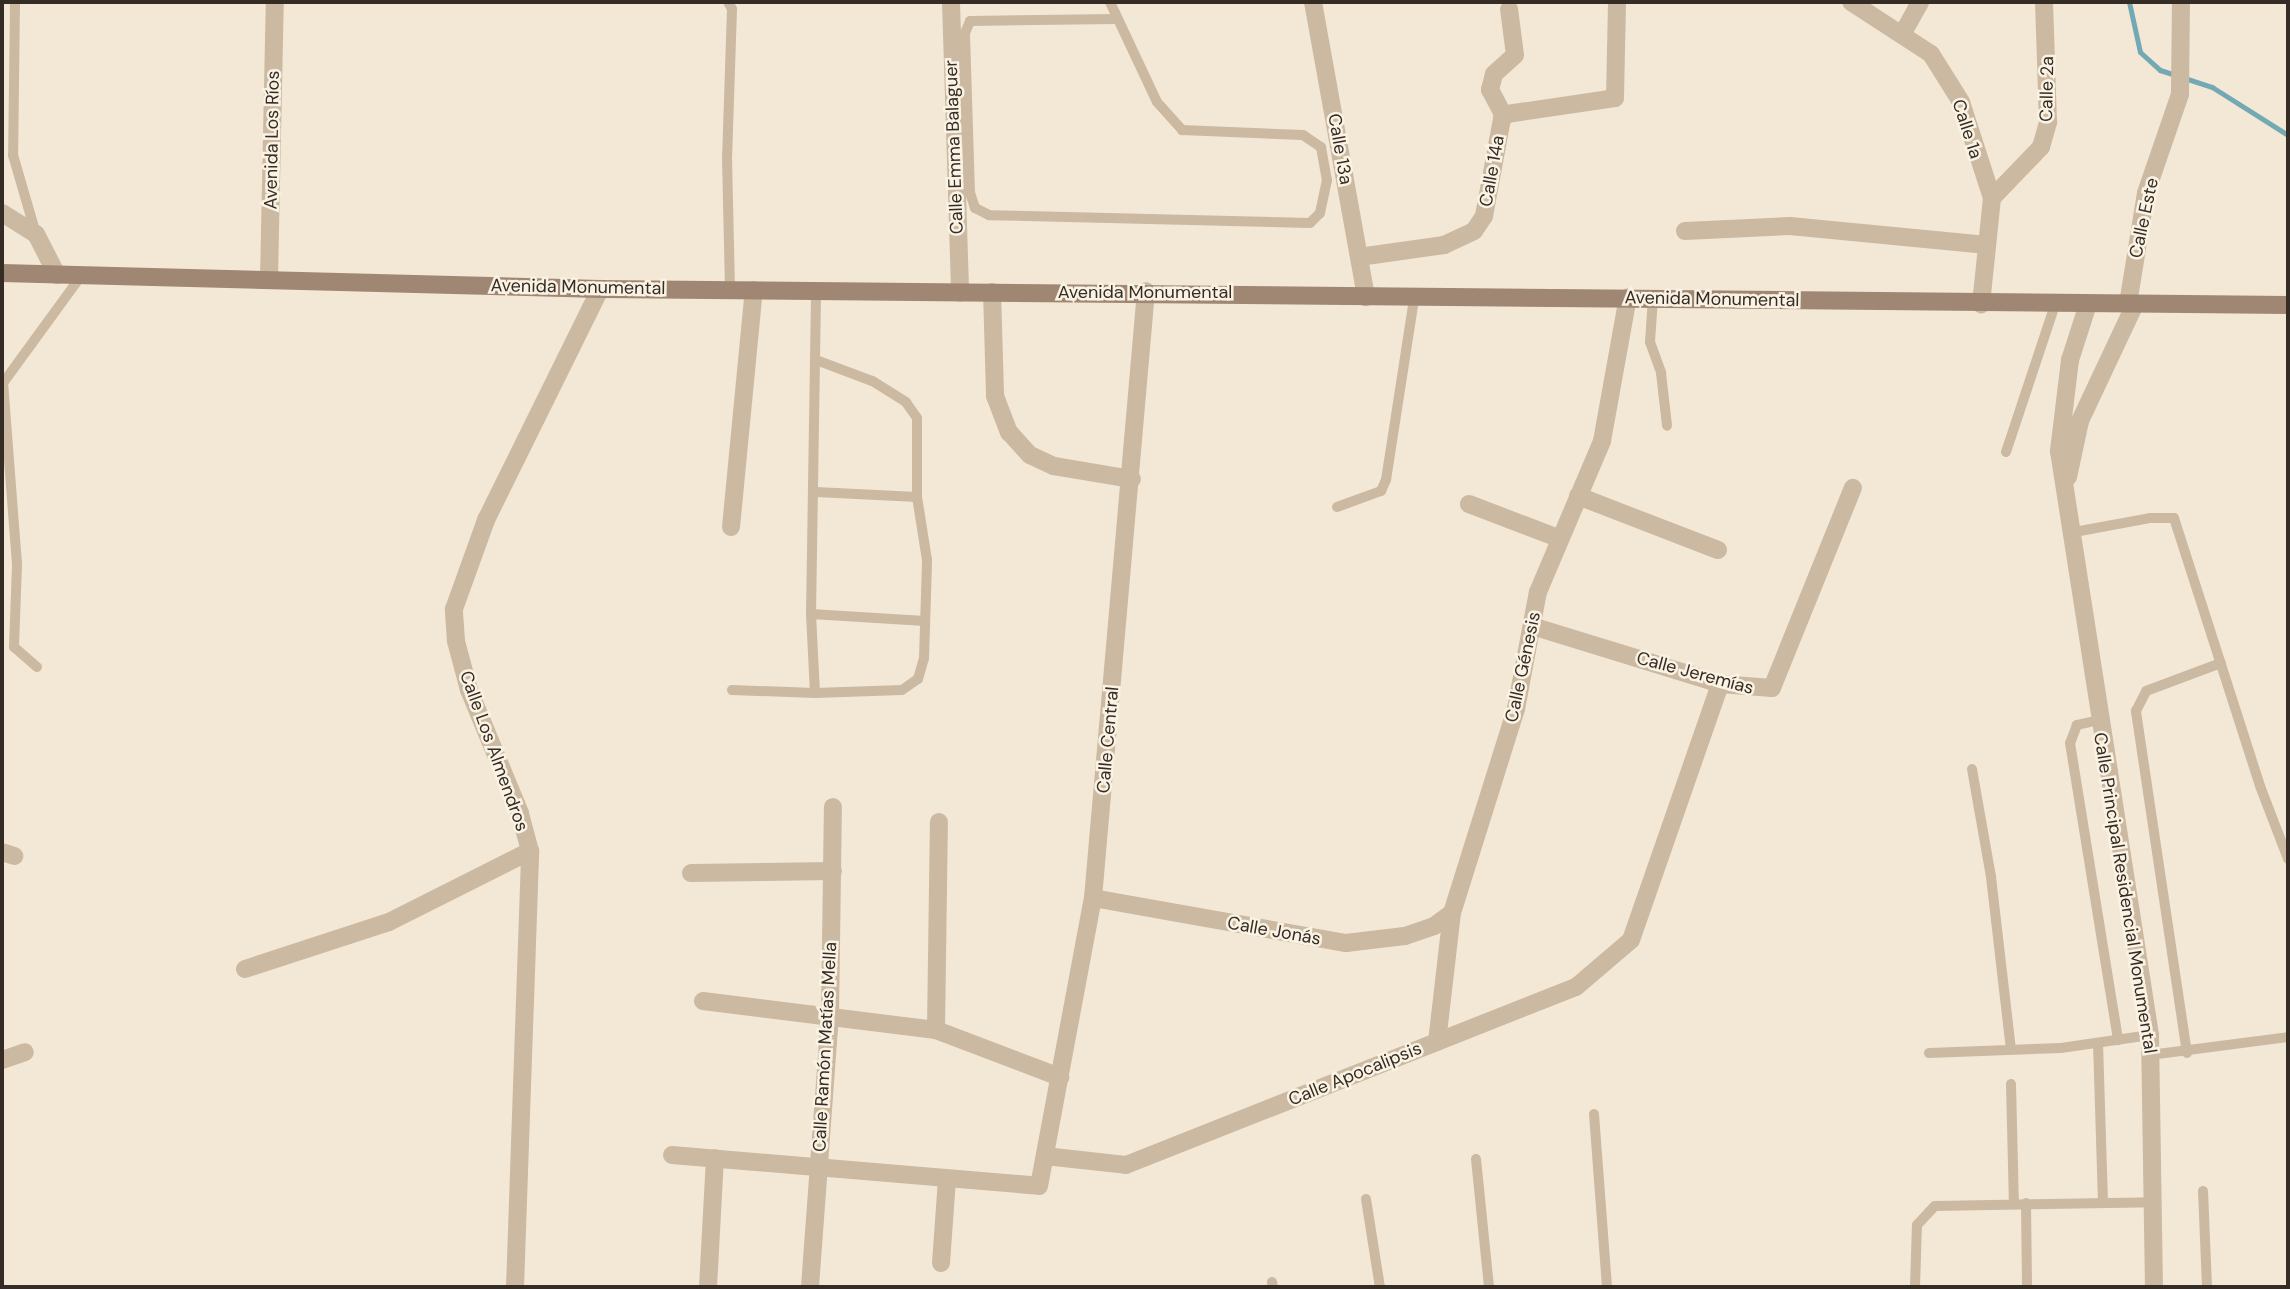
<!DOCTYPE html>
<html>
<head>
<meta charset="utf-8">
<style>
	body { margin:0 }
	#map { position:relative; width:2290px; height:1289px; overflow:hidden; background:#f3e8d6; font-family:"DM Sans",sans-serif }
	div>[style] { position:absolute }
	.stream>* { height:5px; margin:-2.5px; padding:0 2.5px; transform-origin:2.5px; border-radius:2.5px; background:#73a9b2 }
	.service>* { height:10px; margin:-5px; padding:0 5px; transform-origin:5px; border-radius:5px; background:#cbb9a2 }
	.minor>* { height:18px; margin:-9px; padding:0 9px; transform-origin:9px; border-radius:9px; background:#cbb9a2 }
	.tertiary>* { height:18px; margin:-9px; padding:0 9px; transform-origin:9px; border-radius:9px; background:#cbb9a2 }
	.secondary>* { height:18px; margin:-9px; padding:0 9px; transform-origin:9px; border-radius:9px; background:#9f8773 }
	span { translate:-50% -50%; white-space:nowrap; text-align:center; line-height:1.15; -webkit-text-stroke:5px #faf2e3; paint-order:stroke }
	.street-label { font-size:18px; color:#352c25 }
	.frame { position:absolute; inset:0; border:4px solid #352c25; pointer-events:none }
</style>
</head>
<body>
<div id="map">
	<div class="stream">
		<div style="left:2129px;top:2px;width:51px;rotate:77.6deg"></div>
		<div style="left:2140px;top:52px;width:27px;rotate:42deg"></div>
		<div style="left:2160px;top:70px;width:55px;rotate:18.1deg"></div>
		<div style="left:2212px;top:87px;width:90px;rotate:32.3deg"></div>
	</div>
	<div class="service">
		<div style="left:15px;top:2px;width:153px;rotate:90.7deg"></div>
		<div style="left:13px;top:155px;width:82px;rotate:73.8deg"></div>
		<div style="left:728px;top:2px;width:8px;rotate:60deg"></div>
		<div style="left:732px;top:9px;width:148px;rotate:91.9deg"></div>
		<div style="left:727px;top:157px;width:133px;rotate:88.7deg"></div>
		<div style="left:1110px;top:2px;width:110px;rotate:64.8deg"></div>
		<div style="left:1157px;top:102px;width:38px;rotate:48deg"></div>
		<div style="left:1182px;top:130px;width:121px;rotate:2.4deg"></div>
		<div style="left:1303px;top:135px;width:22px;rotate:34deg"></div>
		<div style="left:1321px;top:147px;width:34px;rotate:80deg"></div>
		<div style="left:1327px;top:180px;width:34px;rotate:102deg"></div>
		<div style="left:1320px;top:213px;width:14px;rotate:135deg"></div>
		<div style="left:1310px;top:223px;width:321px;rotate:-178.6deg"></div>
		<div style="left:989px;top:215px;width:16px;rotate:-153deg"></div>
		<div style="left:975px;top:208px;width:16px;rotate:-108deg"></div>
		<div style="left:970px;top:193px;width:160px;rotate:-91.8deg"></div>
		<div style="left:965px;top:33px;width:13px;rotate:-67deg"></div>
		<div style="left:970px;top:21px;width:146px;rotate:-0.8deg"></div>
		<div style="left:1653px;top:298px;width:44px;rotate:93.9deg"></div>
		<div style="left:1650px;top:342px;width:33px;rotate:70deg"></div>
		<div style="left:1661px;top:373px;width:53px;rotate:83.5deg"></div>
		<div style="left:2006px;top:452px;width:155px;rotate:-71.6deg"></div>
		<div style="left:816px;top:492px;width:101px;rotate:2.8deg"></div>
		<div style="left:1337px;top:507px;width:47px;rotate:-20deg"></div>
		<div style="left:1381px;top:491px;width:12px;rotate:-66deg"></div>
		<div style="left:1386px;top:480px;width:183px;rotate:-81.2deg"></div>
		<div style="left:2069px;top:533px;width:82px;rotate:-10.5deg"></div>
		<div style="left:2150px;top:518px;width:24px"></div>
		<div style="left:2174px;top:518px;width:281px;rotate:72.2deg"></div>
		<div style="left:2260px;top:786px;width:78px;rotate:69deg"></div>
		<div style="left:811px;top:614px;width:114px;rotate:3.5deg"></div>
		<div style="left:37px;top:667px;width:30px;rotate:-139deg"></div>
		<div style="left:14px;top:647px;width:83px;rotate:-87.9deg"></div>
		<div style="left:17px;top:564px;width:182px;rotate:-94.4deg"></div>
		<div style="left:3px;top:383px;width:132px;rotate:-53.9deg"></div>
		<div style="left:732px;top:690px;width:83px;rotate:2.1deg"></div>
		<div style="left:815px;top:693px;width:79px;rotate:-92.9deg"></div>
		<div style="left:811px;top:614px;width:323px;rotate:-89.1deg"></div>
		<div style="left:815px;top:693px;width:87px;rotate:-2deg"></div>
		<div style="left:902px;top:690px;width:19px;rotate:-35deg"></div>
		<div style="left:918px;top:679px;width:22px;rotate:-74deg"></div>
		<div style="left:924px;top:658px;width:98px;rotate:-88.2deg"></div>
		<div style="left:927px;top:560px;width:64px;rotate:-99deg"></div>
		<div style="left:917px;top:497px;width:79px;rotate:-90deg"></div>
		<div style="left:917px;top:418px;width:19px;rotate:-125deg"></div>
		<div style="left:906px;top:402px;width:40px;rotate:-148deg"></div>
		<div style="left:872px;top:381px;width:60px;rotate:-159.4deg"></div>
		<div style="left:2099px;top:720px;width:23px;rotate:167deg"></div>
		<div style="left:2077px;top:725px;width:19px;rotate:111deg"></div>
		<div style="left:2070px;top:743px;width:301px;rotate:80.8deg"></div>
		<div style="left:1972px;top:769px;width:110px;rotate:80deg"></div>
		<div style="left:1991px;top:877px;width:173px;rotate:83.4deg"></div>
		<div style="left:2098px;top:1043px;width:160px;rotate:88.2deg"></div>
		<div style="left:1929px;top:1053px;width:132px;rotate:-2.2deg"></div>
		<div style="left:2061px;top:1048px;width:90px;rotate:-8.3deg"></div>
		<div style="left:2187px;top:1053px;width:346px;rotate:-98.5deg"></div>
		<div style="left:2136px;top:711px;width:22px;rotate:-63deg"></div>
		<div style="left:2146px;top:691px;width:80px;rotate:-20.5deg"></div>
		<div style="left:2150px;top:1055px;width:139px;rotate:-7.4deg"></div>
		<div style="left:2011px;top:1084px;width:120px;rotate:88.6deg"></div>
		<div style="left:1594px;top:1114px;width:173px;rotate:85.7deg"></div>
		<div style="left:1476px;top:1159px;width:129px;rotate:84.2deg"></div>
		<div style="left:2203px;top:1191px;width:96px;rotate:87.6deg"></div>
		<div style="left:1366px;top:1199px;width:89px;rotate:81deg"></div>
		<div style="left:2026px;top:1203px;width:84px;rotate:89.3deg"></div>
		<div style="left:1272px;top:1282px;width:5px;rotate:79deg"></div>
		<div style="left:1915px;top:1287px;width:62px;rotate:-88.2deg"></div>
		<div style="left:1917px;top:1225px;width:26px;rotate:-47deg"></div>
		<div style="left:1935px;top:1206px;width:220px;rotate:-1deg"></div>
	</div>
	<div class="minor">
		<div style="left:1313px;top:2px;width:300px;rotate:79.8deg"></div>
		<div style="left:1851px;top:2px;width:95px;rotate:33deg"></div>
		<div style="left:1931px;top:54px;width:57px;rotate:58deg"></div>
		<div style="left:1961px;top:102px;width:101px;rotate:72.1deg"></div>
		<div style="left:1992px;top:198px;width:107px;rotate:95.9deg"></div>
		<div style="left:1903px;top:33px;width:35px;rotate:-61deg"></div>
		<div style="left:1504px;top:116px;width:30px;rotate:-118deg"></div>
		<div style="left:1490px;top:90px;width:16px;rotate:-76deg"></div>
		<div style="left:1494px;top:74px;width:28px;rotate:-42deg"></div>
		<div style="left:1515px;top:55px;width:46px;rotate:-97.4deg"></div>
		<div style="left:1992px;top:198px;width:71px;rotate:-46.1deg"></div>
		<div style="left:2041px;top:147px;width:26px;rotate:-74deg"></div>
		<div style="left:2048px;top:122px;width:120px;rotate:-91.9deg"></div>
		<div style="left:2px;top:213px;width:40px;rotate:32deg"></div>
		<div style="left:36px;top:234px;width:46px;rotate:62.9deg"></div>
		<div style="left:1685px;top:231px;width:105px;rotate:-2.7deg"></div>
		<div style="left:1790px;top:226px;width:198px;rotate:5.5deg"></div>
		<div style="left:1359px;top:257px;width:86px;rotate:-8deg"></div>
		<div style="left:1444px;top:245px;width:33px;rotate:-25deg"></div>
		<div style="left:1474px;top:231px;width:18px;rotate:-56deg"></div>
		<div style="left:1484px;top:216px;width:99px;rotate:-79.5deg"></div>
		<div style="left:1502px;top:119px;width:7px;rotate:-45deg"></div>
		<div style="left:1507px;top:114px;width:109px;rotate:-8.4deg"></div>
		<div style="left:1615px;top:98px;width:96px;rotate:-88.8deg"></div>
		<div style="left:269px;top:279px;width:277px;rotate:-88.8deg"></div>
		<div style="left:992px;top:292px;width:104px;rotate:88.3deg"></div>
		<div style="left:995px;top:396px;width:39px;rotate:69deg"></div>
		<div style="left:1009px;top:432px;width:31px;rotate:48deg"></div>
		<div style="left:1030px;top:455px;width:26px;rotate:25deg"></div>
		<div style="left:1054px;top:466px;width:79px;rotate:9.5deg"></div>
		<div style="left:2088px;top:304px;width:59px;rotate:107.8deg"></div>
		<div style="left:2070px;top:360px;width:92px;rotate:96.9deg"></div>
		<div style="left:2059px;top:451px;width:591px;rotate:81.14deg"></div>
		<div style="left:2150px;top:1035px;width:252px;rotate:89.1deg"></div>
		<div style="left:2128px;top:304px;width:112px;rotate:-80.8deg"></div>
		<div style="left:2146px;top:193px;width:105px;rotate:-71deg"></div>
		<div style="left:2180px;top:94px;width:92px;rotate:-89.4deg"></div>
		<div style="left:2068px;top:477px;width:57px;rotate:-77.9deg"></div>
		<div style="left:2080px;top:421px;width:129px;rotate:-64.8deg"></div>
		<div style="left:1578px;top:496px;width:150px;rotate:21.1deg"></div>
		<div style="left:1469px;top:504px;width:95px;rotate:20.9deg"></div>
		<div style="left:731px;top:527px;width:238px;rotate:-84.5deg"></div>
		<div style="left:1532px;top:626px;width:197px;rotate:17.1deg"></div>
		<div style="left:1720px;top:684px;width:52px;rotate:4.4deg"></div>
		<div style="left:1772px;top:688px;width:216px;rotate:-68deg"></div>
		<div style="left:2px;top:852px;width:13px;rotate:18deg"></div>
		<div style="left:691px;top:873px;width:142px;rotate:-0.8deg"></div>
		<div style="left:1093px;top:898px;width:257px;rotate:10.1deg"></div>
		<div style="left:1346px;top:943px;width:59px;rotate:-6.8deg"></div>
		<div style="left:1405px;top:936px;width:31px;rotate:-19deg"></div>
		<div style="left:1434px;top:926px;width:22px;rotate:-36deg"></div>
		<div style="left:245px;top:969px;width:151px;rotate:-18.1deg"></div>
		<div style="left:389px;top:922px;width:158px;rotate:-26.7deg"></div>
		<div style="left:703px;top:1001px;width:235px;rotate:7.1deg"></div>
		<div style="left:936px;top:1030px;width:133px;rotate:20.8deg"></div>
		<div style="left:936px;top:1030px;width:208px;rotate:-89.2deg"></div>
		<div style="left:1437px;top:1042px;width:130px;rotate:-83.4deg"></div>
		<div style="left:1452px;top:913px;width:214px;rotate:-72.6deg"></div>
		<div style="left:1516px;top:709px;width:119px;rotate:-79.4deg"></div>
		<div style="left:1538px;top:592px;width:164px;rotate:-67deg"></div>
		<div style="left:1602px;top:441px;width:146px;rotate:-79.8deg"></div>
		<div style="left:2px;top:1060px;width:24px;rotate:-19deg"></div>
		<div style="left:672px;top:1155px;width:368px;rotate:4.8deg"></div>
		<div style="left:1039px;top:1186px;width:293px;rotate:-79.4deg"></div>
		<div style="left:1093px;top:898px;width:609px;rotate:-85.01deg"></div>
		<div style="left:1045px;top:1156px;width:81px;rotate:6.3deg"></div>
		<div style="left:1126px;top:1165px;width:484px;rotate:-21.6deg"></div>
		<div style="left:1576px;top:987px;width:72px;rotate:-40.5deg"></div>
		<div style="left:1631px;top:940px;width:271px;rotate:-70.8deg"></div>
		<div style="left:941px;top:1263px;width:83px;rotate:-85.9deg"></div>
		<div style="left:708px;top:1287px;width:129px;rotate:-86.9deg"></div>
		<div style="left:810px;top:1287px;width:273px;rotate:-85.8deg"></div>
		<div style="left:830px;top:1015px;width:208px;rotate:-89.2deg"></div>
	</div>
	<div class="tertiary">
		<div style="left:951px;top:2px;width:291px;rotate:88.2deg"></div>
		<div style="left:515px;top:1287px;width:436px;rotate:-88deg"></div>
		<div style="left:530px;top:851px;width:39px;rotate:-105deg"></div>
		<div style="left:520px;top:813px;width:133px;rotate:-112.5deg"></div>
		<div style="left:469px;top:690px;width:51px;rotate:-104.9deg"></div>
		<div style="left:456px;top:641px;width:32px;rotate:-94deg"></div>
		<div style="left:454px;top:609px;width:95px;rotate:-70.2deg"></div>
		<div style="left:486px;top:520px;width:258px;rotate:-63.7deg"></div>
	</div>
	<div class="secondary">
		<div style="left:2px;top:273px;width:598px;rotate:1.53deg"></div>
		<div style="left:600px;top:289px;width:1688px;rotate:0.54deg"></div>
	</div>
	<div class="street-label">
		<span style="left:2047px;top:89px;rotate:-89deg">Calle 2a</span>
		<span style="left:1967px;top:129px;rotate:72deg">Calle 1a</span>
		<span style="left:272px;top:140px;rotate:-89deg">Avenida Los Ríos</span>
		<span style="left:954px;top:147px;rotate:-92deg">Calle Emma Balaguer</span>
		<span style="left:1340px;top:149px;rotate:80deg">Calle 13a</span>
		<span style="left:1492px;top:171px;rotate:-80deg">Calle 14a</span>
		<span style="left:2144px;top:218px;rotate:-78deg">Calle Este</span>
		<span style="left:578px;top:287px;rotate:1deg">Avenida Monumental</span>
		<span style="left:1145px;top:292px">Avenida Monumental</span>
		<span style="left:1712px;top:299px;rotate:1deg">Avenida Monumental</span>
		<span style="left:1523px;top:667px;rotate:-78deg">Calle Génesis</span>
		<span style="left:1695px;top:673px;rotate:15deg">Calle Jeremías</span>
		<span style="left:1108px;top:740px;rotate:-85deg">Calle Central</span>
		<span style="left:494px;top:751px;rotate:70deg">Calle Los Almendros</span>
		<span style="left:2125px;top:893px;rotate:81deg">Calle Principal Residencial Monumental</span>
		<span style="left:1274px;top:931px;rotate:10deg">Calle Jonás</span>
		<span style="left:825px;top:1047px;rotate:-87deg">Calle Ramón Matías Mella</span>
		<span style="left:1355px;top:1074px;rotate:-22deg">Calle Apocalipsis</span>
	</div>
	<div class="frame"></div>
</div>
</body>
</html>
